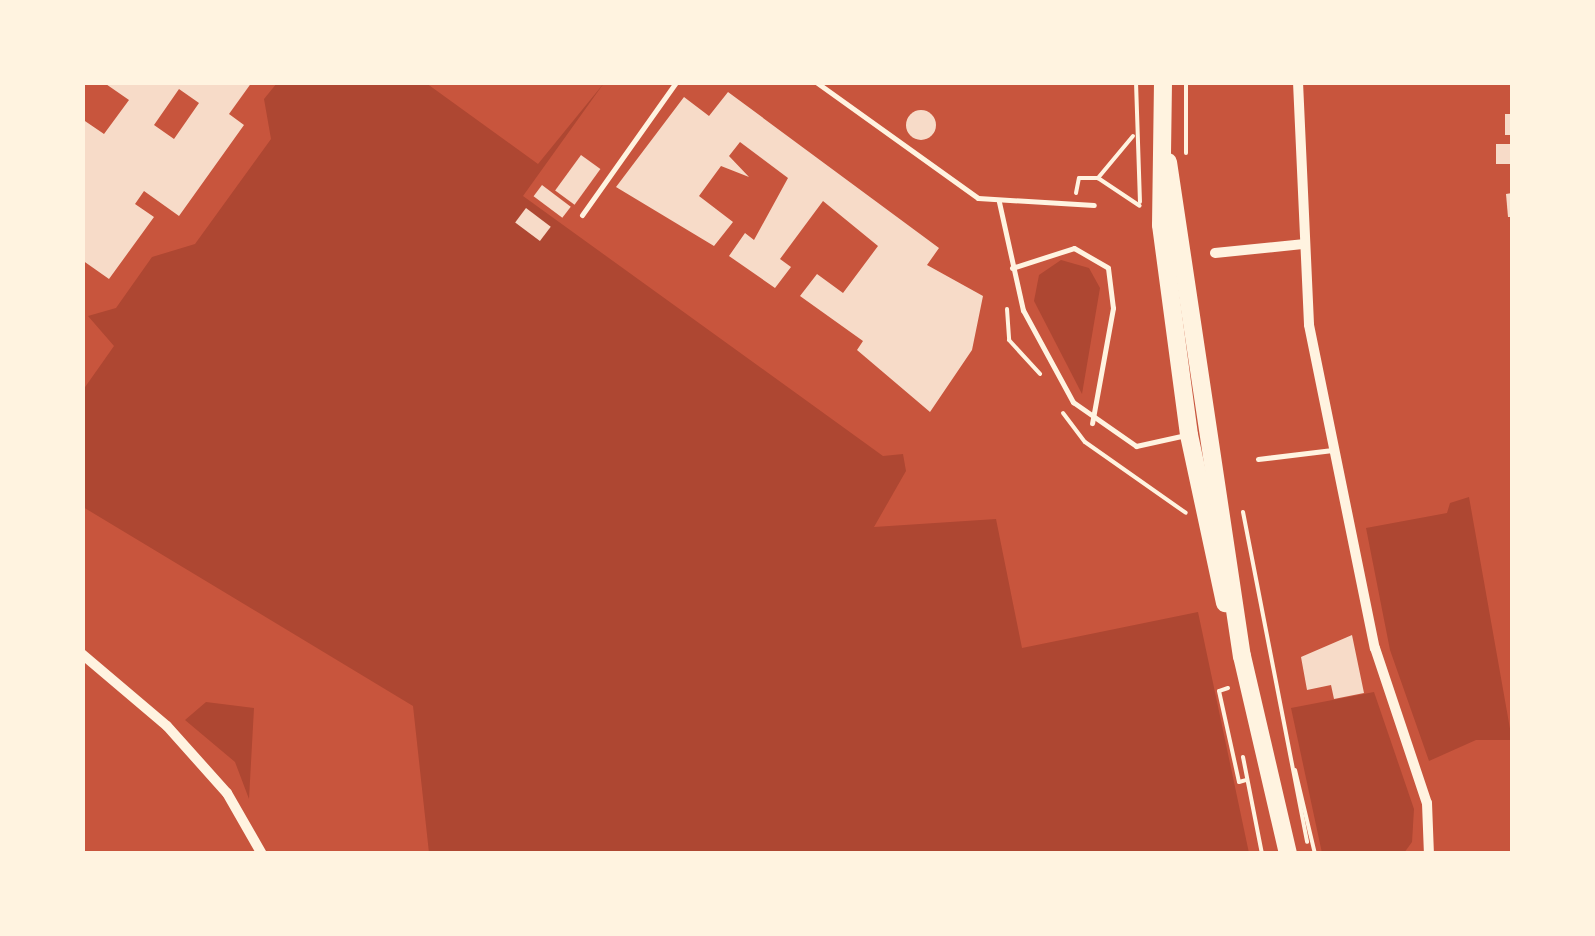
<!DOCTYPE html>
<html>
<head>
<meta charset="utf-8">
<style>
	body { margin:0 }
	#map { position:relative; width:1595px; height:936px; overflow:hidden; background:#c8553d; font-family:Helvetica,sans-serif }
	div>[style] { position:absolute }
	.green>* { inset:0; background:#ae4732 }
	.building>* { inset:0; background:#f7dbc8; transform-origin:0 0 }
	.round { border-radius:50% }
	.path>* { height:4px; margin:-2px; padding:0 2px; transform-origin:2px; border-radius:2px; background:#fff3e0 }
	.service>* { height:5px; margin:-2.5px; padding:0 2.5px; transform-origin:2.5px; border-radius:2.5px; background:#fff3e0 }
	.minor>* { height:10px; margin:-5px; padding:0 5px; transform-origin:5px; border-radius:5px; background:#fff3e0 }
	.primary>* { height:18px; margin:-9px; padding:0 9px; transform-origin:9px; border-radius:9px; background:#fff3e0 }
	span { translate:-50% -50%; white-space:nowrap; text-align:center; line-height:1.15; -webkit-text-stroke:8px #fff3e0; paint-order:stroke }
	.frame { position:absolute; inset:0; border:85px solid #fff3e0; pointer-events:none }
</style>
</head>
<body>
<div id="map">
	<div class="green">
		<div style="clip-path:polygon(277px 83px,426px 83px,538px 164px,604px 83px,523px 196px,883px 456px,903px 454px,906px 471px,874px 527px,996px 519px,1022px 648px,1198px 612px,1249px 853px,429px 853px,413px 706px,83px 507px,83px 390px,114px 346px,88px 316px,116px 308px,152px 257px,195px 244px,271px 139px,264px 99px)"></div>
		<div style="clip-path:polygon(1061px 260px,1089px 268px,1100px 288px,1082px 394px,1034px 301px,1039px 275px)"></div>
		<div style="clip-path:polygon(1469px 497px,1512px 740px,1476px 740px,1429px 761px,1390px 650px,1366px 528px,1447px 513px,1450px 503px)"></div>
		<div style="clip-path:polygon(1374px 692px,1414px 809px,1412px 842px,1404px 853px,1322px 853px,1291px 708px)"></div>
		<div style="clip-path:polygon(206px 702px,254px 708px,249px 799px,235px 762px,185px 720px)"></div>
	</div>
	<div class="building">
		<div style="clip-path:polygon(evenodd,103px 82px,252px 82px,229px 114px,244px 125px,179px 216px,144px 191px,135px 204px,154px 217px,109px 279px,82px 260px,82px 119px,104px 134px,129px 100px,103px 82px,179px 89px,199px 103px,174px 139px,154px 125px,179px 89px)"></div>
		<div style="clip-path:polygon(728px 92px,939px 248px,927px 265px,983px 296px,972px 350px,930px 412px,857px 350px,863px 341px,800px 296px,817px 274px,843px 293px,878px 246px,823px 201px,780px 259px,791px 267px,775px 288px,729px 256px,745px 233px,754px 240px,788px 178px,740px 142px,729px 156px,749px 177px,721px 166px,699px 196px,733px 222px,714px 246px,616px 187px,684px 97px,709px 116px)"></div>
		<div class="round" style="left:906px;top:110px;width:30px;height:30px"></div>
		<div style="left:1505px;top:114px;width:7px;height:21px"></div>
		<div style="left:1496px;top:144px;width:16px;height:20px"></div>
		<div style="left:581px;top:155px;width:24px;height:44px;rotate:36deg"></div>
		<div style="left:542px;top:185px;width:36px;height:14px;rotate:37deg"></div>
		<div style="clip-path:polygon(1512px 193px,1512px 217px,1508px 217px,1506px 194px)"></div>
		<div style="left:526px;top:208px;width:31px;height:18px;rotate:37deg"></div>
		<div style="clip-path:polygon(1352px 635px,1364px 693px,1334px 699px,1331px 685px,1307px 690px,1301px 657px)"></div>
	</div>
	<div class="path">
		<div style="left:1136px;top:82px;width:120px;rotate:88.1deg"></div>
		<div style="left:1133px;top:136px;width:55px;rotate:129.8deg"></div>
		<div style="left:1098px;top:178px;width:50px;rotate:33.7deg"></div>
		<div style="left:1186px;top:153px;width:71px;rotate:-90deg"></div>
		<div style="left:1076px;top:193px;width:15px;rotate:-79deg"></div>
		<div style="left:1079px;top:178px;width:19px"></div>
		<div style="left:1007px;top:309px;width:31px;rotate:86deg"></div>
		<div style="left:1009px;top:340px;width:46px;rotate:47.6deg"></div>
		<div style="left:1063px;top:413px;width:36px;rotate:53deg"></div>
		<div style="left:1085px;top:442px;width:123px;rotate:35.1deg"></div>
		<div style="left:1243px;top:512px;width:336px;rotate:79deg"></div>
		<div style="left:1228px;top:688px;width:9px;rotate:162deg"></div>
		<div style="left:1219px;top:691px;width:93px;rotate:77.6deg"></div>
		<div style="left:1239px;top:782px;width:7px;rotate:-16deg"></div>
		<div style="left:1243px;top:757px;width:99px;rotate:78.9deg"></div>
		<div style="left:1295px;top:770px;width:86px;rotate:76.6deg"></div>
	</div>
	<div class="service">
		<div style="left:816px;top:82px;width:199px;rotate:35.6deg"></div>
		<div style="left:978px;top:198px;width:116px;rotate:3.5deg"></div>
		<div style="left:999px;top:202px;width:111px;rotate:77.5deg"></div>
		<div style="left:1023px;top:310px;width:105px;rotate:61.5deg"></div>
		<div style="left:1073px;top:402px;width:77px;rotate:34.9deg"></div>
		<div style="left:1136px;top:446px;width:51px;rotate:-12.4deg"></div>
		<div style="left:582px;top:215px;width:163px;rotate:-54.7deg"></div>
		<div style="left:1012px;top:268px;width:65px;rotate:-17.9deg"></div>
		<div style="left:1074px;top:248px;width:39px;rotate:30deg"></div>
		<div style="left:1108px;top:268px;width:40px;rotate:82.9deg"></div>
		<div style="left:1113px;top:308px;width:117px;rotate:100.3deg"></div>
		<div style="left:1258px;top:459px;width:75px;rotate:-6.9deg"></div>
	</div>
	<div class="minor">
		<div style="left:1298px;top:82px;width:243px;rotate:87.4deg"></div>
		<div style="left:1309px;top:325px;width:330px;rotate:78.5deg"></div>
		<div style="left:1375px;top:648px;width:163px;rotate:71.5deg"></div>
		<div style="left:1427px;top:803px;width:51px;rotate:87.8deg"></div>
		<div style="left:1215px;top:253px;width:88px;rotate:-5.8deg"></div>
		<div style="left:82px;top:654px;width:111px;rotate:40.3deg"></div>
		<div style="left:167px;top:726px;width:90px;rotate:48.2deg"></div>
		<div style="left:227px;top:793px;width:70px;rotate:60.2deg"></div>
	</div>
	<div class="primary">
		<div style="left:1163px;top:82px;width:143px;rotate:90.8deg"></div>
		<div style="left:1161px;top:225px;width:212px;rotate:82.4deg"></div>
		<div style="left:1189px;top:435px;width:172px;rotate:77.9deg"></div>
		<div style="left:1168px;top:162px;width:500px;rotate:81.5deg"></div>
		<div style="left:1242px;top:656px;width:203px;rotate:76.9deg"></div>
	</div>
	<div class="frame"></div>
</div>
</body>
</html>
